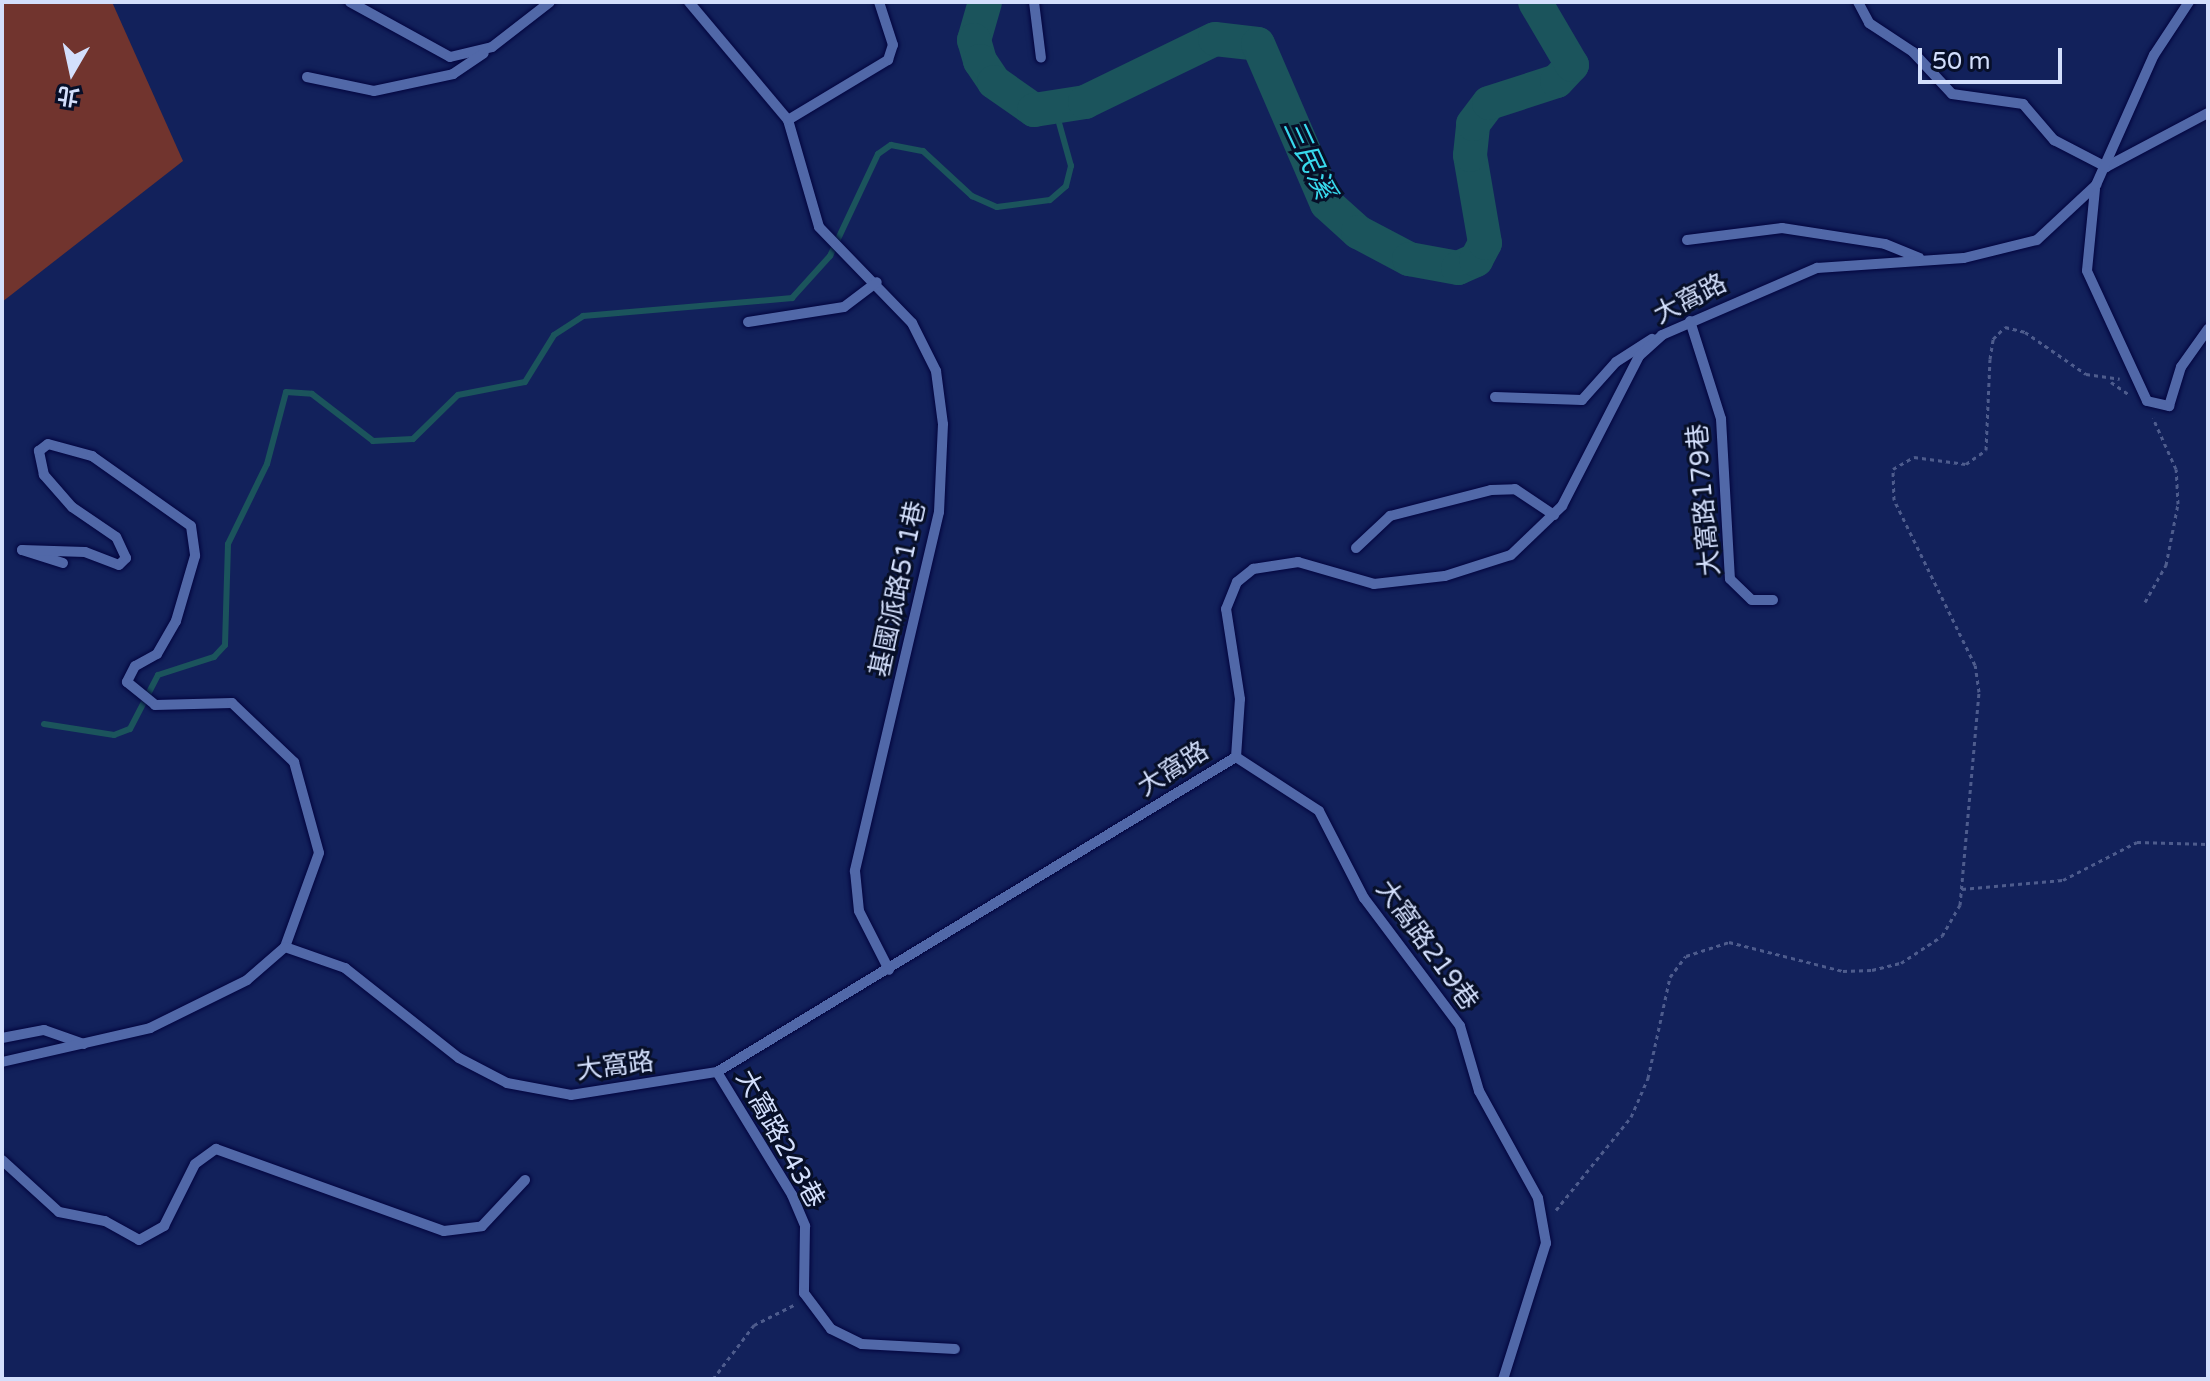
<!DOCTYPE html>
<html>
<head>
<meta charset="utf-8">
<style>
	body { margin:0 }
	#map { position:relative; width:2210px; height:1381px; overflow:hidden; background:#12215b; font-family:"Varela Round","Noto Sans TC",sans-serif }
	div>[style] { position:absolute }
	.green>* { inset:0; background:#71342e }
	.stream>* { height:6px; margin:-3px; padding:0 3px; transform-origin:3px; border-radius:3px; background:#1b545c }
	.river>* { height:34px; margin:-17px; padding:0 17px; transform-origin:17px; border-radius:17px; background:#1b545c }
	.path>* { height:3px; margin-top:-1.5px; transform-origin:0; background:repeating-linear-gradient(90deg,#4e5c8d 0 4px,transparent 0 8px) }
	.roads { filter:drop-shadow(0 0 2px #03043e) drop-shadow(0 0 2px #03043e) }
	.lane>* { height:10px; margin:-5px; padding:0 5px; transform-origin:5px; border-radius:5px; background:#5168a8 }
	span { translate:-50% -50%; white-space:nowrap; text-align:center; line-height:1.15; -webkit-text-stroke:6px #070f28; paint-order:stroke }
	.street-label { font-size:26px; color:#d3dffc }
	.water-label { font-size:28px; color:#38d9ed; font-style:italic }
	.frame { position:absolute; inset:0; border:4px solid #d3dffc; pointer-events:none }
	.north { position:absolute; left:32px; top:32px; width:80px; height:80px; -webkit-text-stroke:6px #070f28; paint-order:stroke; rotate:189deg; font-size:22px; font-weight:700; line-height:32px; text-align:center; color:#d3dffc }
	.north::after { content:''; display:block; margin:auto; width:28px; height:36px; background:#d3dffc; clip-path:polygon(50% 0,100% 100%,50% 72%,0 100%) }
	.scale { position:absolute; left:1918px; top:48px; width:144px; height:36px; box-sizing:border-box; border:4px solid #d3dffc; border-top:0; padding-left:10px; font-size:24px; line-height:28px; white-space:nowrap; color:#d3dffc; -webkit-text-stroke:6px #070f28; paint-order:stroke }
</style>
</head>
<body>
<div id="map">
	<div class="green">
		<div style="clip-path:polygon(2px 2px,112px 2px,183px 161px,2px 302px)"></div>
	</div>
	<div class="stream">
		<div style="left:44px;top:724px;width:71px;rotate:8.9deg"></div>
		<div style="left:114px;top:735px;width:17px;rotate:-21deg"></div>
		<div style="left:130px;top:729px;width:61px;rotate:-62.6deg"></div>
		<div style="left:158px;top:675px;width:59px;rotate:-17.8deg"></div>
		<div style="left:214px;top:657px;width:16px;rotate:-47deg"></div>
		<div style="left:225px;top:645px;width:101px;rotate:-88.3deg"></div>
		<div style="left:228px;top:544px;width:89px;rotate:-64deg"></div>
		<div style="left:267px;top:464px;width:74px;rotate:-75.2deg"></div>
		<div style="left:286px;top:392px;width:26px;rotate:4deg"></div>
		<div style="left:312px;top:394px;width:77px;rotate:37.6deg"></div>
		<div style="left:373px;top:441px;width:40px;rotate:-2.9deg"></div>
		<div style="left:413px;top:439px;width:63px;rotate:-44.4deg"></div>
		<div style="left:458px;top:395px;width:68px;rotate:-11deg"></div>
		<div style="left:525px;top:382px;width:55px;rotate:-58.3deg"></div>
		<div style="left:554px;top:335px;width:35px;rotate:-33deg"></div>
		<div style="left:583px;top:316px;width:210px;rotate:-4.9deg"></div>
		<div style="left:792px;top:298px;width:57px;rotate:-47.9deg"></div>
		<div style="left:830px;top:256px;width:113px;rotate:-64.8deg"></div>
		<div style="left:878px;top:154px;width:16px;rotate:-35deg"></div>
		<div style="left:891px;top:145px;width:33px;rotate:11deg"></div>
		<div style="left:923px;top:151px;width:67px;rotate:42.6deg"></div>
		<div style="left:972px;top:196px;width:27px;rotate:24deg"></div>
		<div style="left:997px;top:207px;width:53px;rotate:-7.5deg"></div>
		<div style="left:1050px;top:200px;width:21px;rotate:-41deg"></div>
		<div style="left:1066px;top:186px;width:21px;rotate:-76deg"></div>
		<div style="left:1071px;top:166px;width:56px;rotate:-105.5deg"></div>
	</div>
	<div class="river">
		<div style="left:985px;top:2px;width:40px;rotate:106deg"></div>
		<div style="left:974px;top:40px;width:22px;rotate:74deg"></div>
		<div style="left:980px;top:61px;width:25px;rotate:56deg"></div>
		<div style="left:994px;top:82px;width:49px;rotate:35deg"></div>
		<div style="left:1034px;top:110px;width:52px;rotate:-8.9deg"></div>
		<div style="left:1085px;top:102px;width:144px;rotate:-25.9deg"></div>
		<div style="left:1215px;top:39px;width:43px;rotate:6.6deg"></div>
		<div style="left:1258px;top:44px;width:174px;rotate:66.7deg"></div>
		<div style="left:1327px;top:204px;width:42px;rotate:42.1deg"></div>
		<div style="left:1358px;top:232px;width:58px;rotate:27.9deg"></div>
		<div style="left:1409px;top:259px;width:50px;rotate:10.4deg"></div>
		<div style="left:1458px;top:268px;width:20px;rotate:-24deg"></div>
		<div style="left:1476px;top:260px;width:19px;rotate:-62deg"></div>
		<div style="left:1485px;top:243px;width:89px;rotate:-99.7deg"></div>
		<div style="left:1470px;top:155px;width:31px;rotate:-84deg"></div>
		<div style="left:1473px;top:124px;width:26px;rotate:-53deg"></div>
		<div style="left:1489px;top:103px;width:71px;rotate:-17.9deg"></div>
		<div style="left:1557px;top:81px;width:22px;rotate:-47deg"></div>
		<div style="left:1572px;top:65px;width:73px;rotate:-120.4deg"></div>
	</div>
	<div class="path">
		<div style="left:2111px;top:382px;width:21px;rotate:35deg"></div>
		<div style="left:2145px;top:602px;width:43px;rotate:-60.4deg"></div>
		<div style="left:2166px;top:565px;width:62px;rotate:-78.9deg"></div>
		<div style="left:2178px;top:504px;width:35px;rotate:-93deg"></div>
		<div style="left:2176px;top:469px;width:56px;rotate:-114.3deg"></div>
		<div style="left:1962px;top:889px;width:101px;rotate:-5.1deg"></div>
		<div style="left:2063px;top:880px;width:83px;rotate:-27.2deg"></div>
		<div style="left:2137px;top:842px;width:71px;rotate:1.6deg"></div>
		<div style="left:1556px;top:1210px;width:119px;rotate:-51.1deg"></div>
		<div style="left:1631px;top:1117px;width:43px;rotate:-66.4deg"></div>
		<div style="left:1648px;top:1078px;width:103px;rotate:-77.7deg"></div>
		<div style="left:1670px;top:977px;width:26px;rotate:-53deg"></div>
		<div style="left:1686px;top:956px;width:45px;rotate:-18deg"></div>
		<div style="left:1729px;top:942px;width:118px;rotate:14.3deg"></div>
		<div style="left:1843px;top:971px;width:29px;rotate:-2deg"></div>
		<div style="left:1872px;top:970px;width:30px;rotate:-14deg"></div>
		<div style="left:1901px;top:963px;width:49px;rotate:-33.4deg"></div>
		<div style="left:1942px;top:936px;width:36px;rotate:-60deg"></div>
		<div style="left:1960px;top:905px;width:214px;rotate:-84.9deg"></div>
		<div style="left:1979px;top:692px;width:27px;rotate:-98deg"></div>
		<div style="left:1975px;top:665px;width:184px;rotate:-116.1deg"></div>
		<div style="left:1894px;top:500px;width:31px;rotate:-92deg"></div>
		<div style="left:1893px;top:469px;width:24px;rotate:-30deg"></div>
		<div style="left:1914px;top:457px;width:52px;rotate:7.7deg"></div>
		<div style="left:1966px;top:464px;width:24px;rotate:-35deg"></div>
		<div style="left:1986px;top:450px;width:91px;rotate:-87.5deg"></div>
		<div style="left:1990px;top:359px;width:20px;rotate:-81deg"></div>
		<div style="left:1993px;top:339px;width:17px;rotate:-45deg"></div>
		<div style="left:2005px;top:327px;width:21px;rotate:14deg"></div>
		<div style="left:2025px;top:332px;width:74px;rotate:34.5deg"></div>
		<div style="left:2086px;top:374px;width:34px;rotate:8deg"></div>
		<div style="left:713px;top:1379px;width:68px;rotate:-52.8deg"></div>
		<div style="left:754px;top:1325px;width:47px;rotate:-26.6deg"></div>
	</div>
	<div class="roads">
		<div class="lane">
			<div style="left:350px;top:2px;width:114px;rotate:28.8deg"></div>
			<div style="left:450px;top:57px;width:43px;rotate:-13.4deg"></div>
			<div style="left:492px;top:47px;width:73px;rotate:-37.8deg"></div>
			<div style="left:689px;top:2px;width:154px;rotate:50deg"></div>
			<div style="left:788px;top:120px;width:111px;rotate:73.8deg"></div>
			<div style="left:819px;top:227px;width:134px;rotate:45.9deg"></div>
			<div style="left:912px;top:323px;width:54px;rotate:63.4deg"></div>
			<div style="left:936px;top:371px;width:53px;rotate:82.5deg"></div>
			<div style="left:943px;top:424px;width:88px;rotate:92.6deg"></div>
			<div style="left:939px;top:512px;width:369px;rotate:103.2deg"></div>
			<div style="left:855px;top:871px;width:40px;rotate:84.3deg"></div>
			<div style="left:859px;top:911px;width:66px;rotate:63deg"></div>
			<div style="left:1034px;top:2px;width:56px;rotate:82.9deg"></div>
			<div style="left:1858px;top:2px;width:24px;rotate:62deg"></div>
			<div style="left:1869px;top:23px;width:53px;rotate:33.4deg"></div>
			<div style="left:1913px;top:52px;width:57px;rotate:47.1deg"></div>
			<div style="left:1952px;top:94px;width:72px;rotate:8deg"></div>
			<div style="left:2023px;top:104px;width:48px;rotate:49.3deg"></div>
			<div style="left:2054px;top:140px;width:59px;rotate:27.4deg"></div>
			<div style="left:2106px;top:167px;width:115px;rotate:-27.9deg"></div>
			<div style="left:307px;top:77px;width:68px;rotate:11.8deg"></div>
			<div style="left:374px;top:91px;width:81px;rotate:-12.1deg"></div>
			<div style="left:453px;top:74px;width:37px;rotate:-34deg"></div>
			<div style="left:788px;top:120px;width:117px;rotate:-31deg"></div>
			<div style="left:888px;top:60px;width:16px;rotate:-72deg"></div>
			<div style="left:893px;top:45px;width:45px;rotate:-108deg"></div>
			<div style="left:2095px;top:189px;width:82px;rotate:95.6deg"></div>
			<div style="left:2087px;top:271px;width:143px;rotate:65.2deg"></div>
			<div style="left:2147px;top:401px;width:23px;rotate:13deg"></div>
			<div style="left:2169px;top:406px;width:41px;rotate:-72.9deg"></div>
			<div style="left:2181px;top:367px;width:47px;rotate:-54.6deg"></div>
			<div style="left:1687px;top:240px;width:96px;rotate:-7.2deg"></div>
			<div style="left:1782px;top:228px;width:104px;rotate:8.8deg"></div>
			<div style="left:1885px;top:244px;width:37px;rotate:22deg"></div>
			<div style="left:1690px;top:321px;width:103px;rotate:72.4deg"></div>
			<div style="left:1721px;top:419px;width:160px;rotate:86.8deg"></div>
			<div style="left:1730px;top:579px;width:30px;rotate:44deg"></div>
			<div style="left:1752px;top:600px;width:21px"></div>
			<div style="left:748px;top:322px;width:97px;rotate:-8.9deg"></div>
			<div style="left:844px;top:307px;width:41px;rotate:-37.1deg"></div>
			<div style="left:1495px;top:397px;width:87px;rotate:2deg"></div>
			<div style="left:1582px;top:400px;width:51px;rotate:-48.2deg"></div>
			<div style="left:1616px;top:362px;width:43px;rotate:-32.6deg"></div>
			<div style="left:1356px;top:548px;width:47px;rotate:-43.3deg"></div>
			<div style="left:1390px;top:516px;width:104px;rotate:-14.4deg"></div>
			<div style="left:1491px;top:490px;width:24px;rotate:-2deg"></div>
			<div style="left:1515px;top:489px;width:47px;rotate:33.7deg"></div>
			<div style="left:63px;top:563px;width:43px;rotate:-162.4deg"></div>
			<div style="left:22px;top:550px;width:63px;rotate:1.8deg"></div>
			<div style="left:85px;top:552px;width:36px;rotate:21deg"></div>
			<div style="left:119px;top:565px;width:10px;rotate:-45deg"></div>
			<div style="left:126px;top:558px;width:23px;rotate:-115deg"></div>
			<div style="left:116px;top:537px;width:53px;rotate:-145.7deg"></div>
			<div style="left:72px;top:507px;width:43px;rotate:-131.2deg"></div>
			<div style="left:44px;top:475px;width:25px;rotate:-102deg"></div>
			<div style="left:39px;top:451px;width:11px;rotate:-38deg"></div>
			<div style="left:48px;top:444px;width:46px;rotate:15.3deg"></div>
			<div style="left:92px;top:456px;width:121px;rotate:35.3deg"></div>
			<div style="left:191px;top:526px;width:30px;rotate:82deg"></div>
			<div style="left:195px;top:556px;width:68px;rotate:106.3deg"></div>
			<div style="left:176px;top:621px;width:38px;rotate:120deg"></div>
			<div style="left:157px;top:654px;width:25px;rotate:151deg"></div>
			<div style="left:135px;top:666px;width:18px;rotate:117deg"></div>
			<div style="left:127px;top:682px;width:36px;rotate:39deg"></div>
			<div style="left:155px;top:705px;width:77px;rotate:-1.5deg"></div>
			<div style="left:232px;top:703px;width:86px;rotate:43.6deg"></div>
			<div style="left:294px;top:762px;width:94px;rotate:74.6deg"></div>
			<div style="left:319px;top:853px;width:100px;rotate:109.9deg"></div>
			<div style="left:1236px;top:757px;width:99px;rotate:33deg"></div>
			<div style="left:1319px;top:811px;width:98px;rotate:62.7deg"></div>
			<div style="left:1364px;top:898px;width:160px;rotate:53.1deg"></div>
			<div style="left:1460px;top:1026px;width:68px;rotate:73.7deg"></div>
			<div style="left:1479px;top:1091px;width:122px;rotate:61.1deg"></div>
			<div style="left:1538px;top:1198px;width:46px;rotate:79.9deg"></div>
			<div style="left:1546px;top:1243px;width:143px;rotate:107.5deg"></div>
			<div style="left:2px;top:1038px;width:43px;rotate:-10.8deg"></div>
			<div style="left:44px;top:1030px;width:42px;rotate:19.3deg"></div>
			<div style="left:2px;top:1062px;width:152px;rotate:-12.9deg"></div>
			<div style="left:150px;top:1028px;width:108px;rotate:-26.3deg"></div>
			<div style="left:247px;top:980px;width:50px;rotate:-41deg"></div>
			<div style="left:285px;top:947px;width:64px;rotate:19.3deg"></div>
			<div style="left:345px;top:968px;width:145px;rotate:38.3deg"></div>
			<div style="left:459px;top:1058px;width:54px;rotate:27.5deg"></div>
			<div style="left:507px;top:1083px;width:65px;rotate:10.6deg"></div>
			<div style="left:571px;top:1095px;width:148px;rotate:-9deg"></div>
			<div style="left:717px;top:1072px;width:607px;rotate:-31.26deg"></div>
			<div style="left:1236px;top:757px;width:58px;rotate:-86.1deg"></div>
			<div style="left:1240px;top:699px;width:91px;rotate:-98.8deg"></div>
			<div style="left:1226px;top:609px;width:29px;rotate:-68deg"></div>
			<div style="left:1237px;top:582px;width:21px;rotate:-39deg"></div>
			<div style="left:1253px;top:569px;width:46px;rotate:-8.8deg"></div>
			<div style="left:1298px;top:562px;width:79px;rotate:16.1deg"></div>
			<div style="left:1374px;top:584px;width:71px;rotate:-6.4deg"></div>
			<div style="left:1445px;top:576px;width:69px;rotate:-17.7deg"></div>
			<div style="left:1511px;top:555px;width:71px;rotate:-43.9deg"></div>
			<div style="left:1562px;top:506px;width:169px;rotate:-62.8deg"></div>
			<div style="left:1639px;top:356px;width:31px;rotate:-42deg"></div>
			<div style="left:1662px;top:335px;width:169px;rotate:-23.4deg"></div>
			<div style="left:1817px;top:268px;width:147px;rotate:-3.9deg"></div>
			<div style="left:1964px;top:258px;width:75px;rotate:-13.9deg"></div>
			<div style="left:2037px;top:240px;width:81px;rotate:-43deg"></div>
			<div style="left:2096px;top:185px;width:142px;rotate:-66deg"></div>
			<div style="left:2154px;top:55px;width:64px;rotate:-56.6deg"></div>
			<div style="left:717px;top:1072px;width:144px;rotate:58.6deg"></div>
			<div style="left:792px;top:1195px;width:34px;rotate:67deg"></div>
			<div style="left:805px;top:1226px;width:67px;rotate:90.9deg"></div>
			<div style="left:804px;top:1293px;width:45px;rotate:53.1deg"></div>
			<div style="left:831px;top:1329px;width:34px;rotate:26deg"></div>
			<div style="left:862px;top:1344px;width:93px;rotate:3.1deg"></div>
			<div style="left:2px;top:1160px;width:77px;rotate:42.4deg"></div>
			<div style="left:59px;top:1212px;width:47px;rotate:11.1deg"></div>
			<div style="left:105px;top:1221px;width:39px;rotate:29deg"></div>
			<div style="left:139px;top:1240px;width:29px;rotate:-29deg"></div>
			<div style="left:164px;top:1226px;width:69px;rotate:-63.4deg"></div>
			<div style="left:195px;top:1164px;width:26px;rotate:-36deg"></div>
			<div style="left:216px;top:1149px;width:242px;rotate:19.8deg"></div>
			<div style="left:444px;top:1231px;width:38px;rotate:-7deg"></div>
			<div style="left:482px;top:1226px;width:63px;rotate:-46.9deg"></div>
		</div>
	</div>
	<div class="street-label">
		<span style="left:1690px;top:299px;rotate:-27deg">大窩路</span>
		<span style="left:1704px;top:500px;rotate:-95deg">大窩路179巷</span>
		<span style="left:898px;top:589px;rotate:-78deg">基國派路511巷</span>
		<span style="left:1173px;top:769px;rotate:-32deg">大窩路</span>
		<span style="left:1427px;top:945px;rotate:54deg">大窩路219巷</span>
		<span style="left:615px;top:1066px;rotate:-7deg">大窩路</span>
		<span style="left:780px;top:1139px;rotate:61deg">大窩路243巷</span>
	</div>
	<div class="water-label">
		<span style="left:1309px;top:159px;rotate:65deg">三民溪</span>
	</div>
	<div class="frame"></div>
	<div class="north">北</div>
	<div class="scale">50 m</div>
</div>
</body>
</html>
